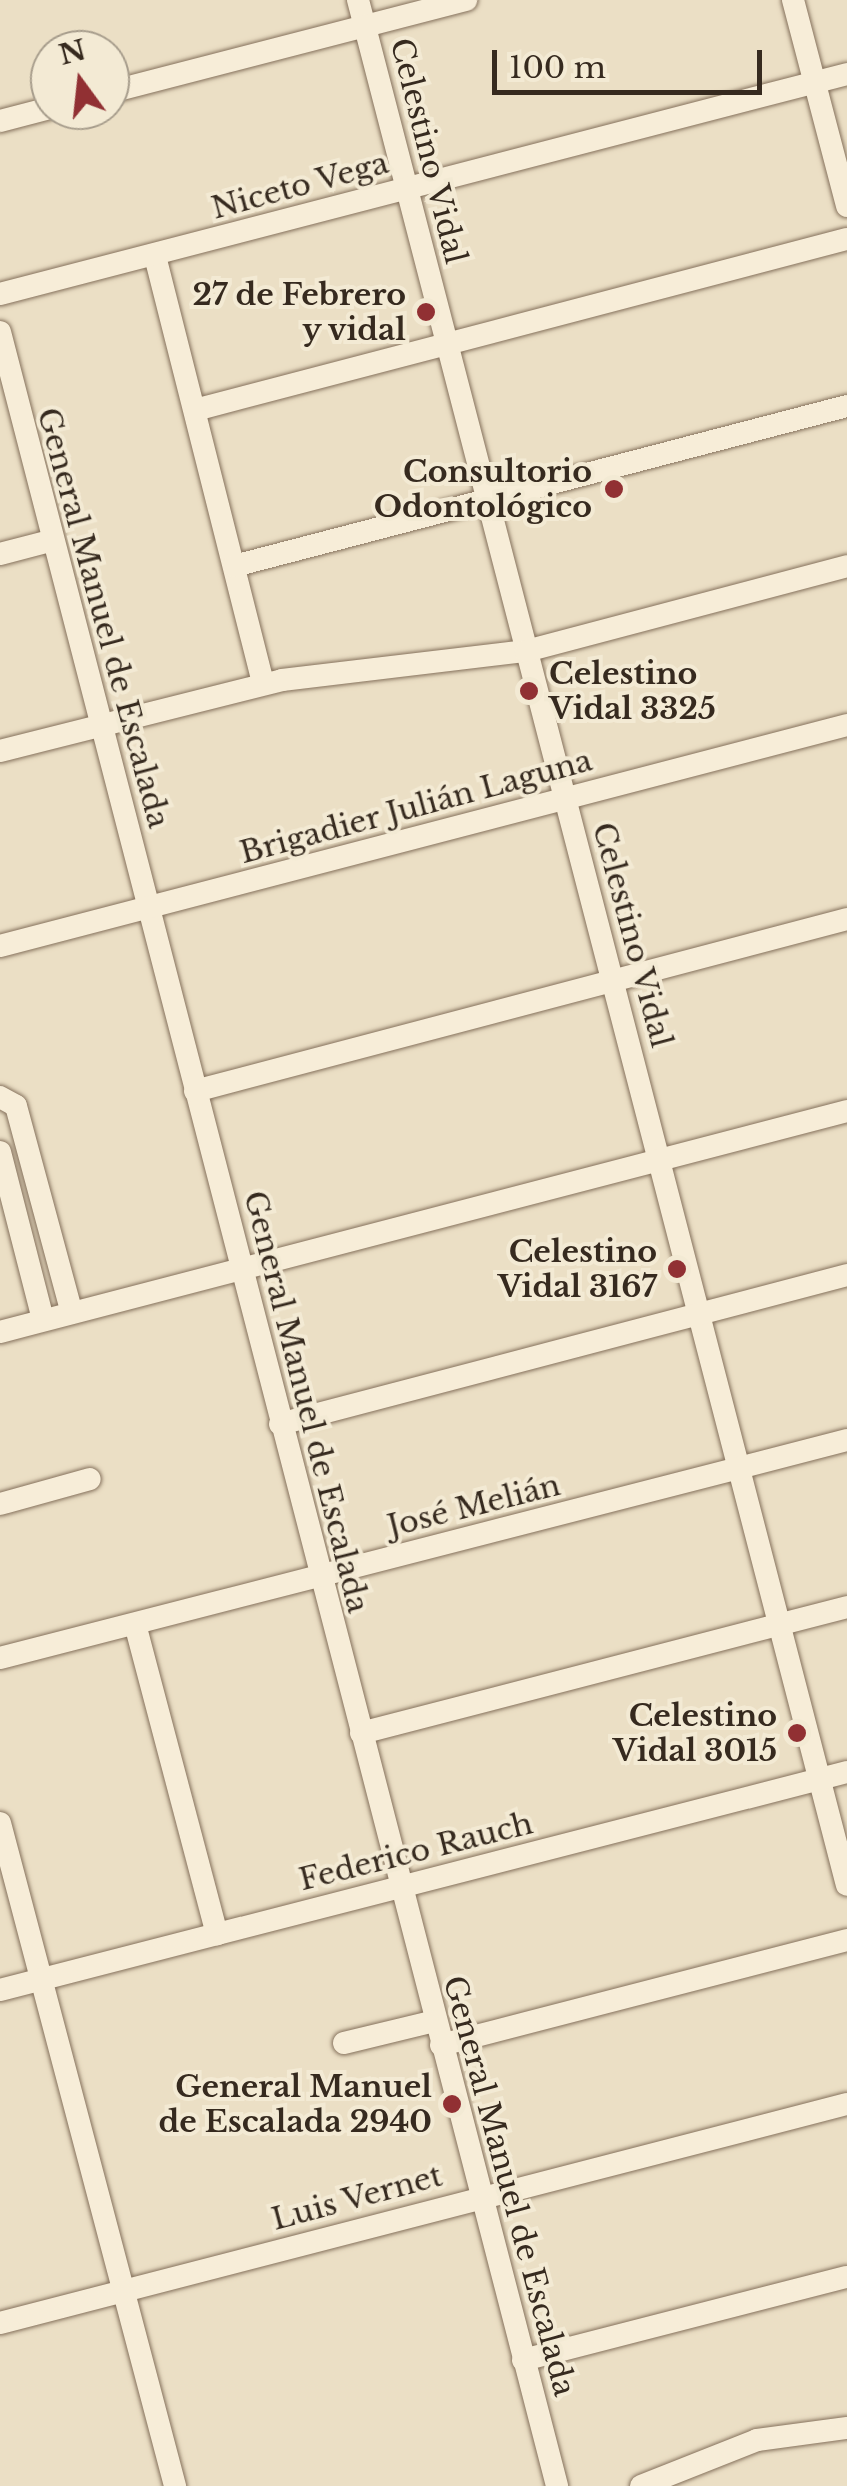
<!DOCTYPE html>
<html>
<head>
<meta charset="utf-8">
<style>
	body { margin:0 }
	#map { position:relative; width:847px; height:2486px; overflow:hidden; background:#ebdfc5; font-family:"Libre Baskerville",serif }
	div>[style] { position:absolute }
	.roads { filter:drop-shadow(0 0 2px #85715c) drop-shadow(0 0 2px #85715c) }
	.minor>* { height:22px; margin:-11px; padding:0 11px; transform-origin:11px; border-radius:11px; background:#f7edd8 }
	.dots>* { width:28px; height:28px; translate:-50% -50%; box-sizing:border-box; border:5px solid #f3ead4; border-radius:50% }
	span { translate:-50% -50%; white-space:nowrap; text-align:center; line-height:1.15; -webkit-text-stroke:8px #f3ead4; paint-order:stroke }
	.street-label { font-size:30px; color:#362a1f }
	.poi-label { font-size:30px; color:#362a1f; font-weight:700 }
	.right { translate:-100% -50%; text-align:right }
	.left { translate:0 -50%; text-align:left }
	.north { position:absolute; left:30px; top:30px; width:100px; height:100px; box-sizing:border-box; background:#f3ead4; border:2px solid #a79d8c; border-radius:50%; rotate:345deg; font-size:28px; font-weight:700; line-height:40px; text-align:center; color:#362a1f }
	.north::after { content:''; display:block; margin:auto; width:35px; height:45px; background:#913033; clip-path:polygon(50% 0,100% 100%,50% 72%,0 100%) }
	.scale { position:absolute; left:492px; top:50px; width:270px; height:45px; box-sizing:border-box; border:5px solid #362a1f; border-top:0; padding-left:12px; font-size:30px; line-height:35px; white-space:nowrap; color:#362a1f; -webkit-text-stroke:8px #f3ead4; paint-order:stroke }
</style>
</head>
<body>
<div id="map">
	<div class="roads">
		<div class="minor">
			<div style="left:358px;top:0;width:1947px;rotate:75.46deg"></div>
			<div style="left:793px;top:0;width:213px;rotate:75.3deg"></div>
			<div style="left:110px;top:92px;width:368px;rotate:-14.5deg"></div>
			<div style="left:0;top:121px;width:52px;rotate:-14.6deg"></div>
			<div style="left:155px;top:256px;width:441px;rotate:75.8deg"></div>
			<div style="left:0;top:294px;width:875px;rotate:-14.56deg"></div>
			<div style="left:0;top:332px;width:2225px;rotate:75.5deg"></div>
			<div style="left:195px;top:410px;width:674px;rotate:-14.7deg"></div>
			<div style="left:0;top:554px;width:52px;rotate:-14.6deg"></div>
			<div style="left:234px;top:566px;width:634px;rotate:-14.63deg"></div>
			<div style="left:0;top:751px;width:291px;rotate:-14.1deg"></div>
			<div style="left:282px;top:680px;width:246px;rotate:-6.8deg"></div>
			<div style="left:526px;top:651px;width:332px;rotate:-14.8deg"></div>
			<div style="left:0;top:946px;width:875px;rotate:-14.62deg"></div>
			<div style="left:195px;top:1091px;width:674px;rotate:-14.78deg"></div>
			<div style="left:0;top:1097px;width:18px;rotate:29deg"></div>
			<div style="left:16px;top:1106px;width:214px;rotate:74.9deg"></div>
			<div style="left:0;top:1152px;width:173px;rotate:75.6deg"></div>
			<div style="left:0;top:1332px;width:875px;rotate:-14.62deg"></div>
			<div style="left:280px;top:1424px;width:586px;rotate:-14.72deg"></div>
			<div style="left:0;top:1504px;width:93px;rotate:-15.5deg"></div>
			<div style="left:135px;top:1624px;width:321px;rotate:75.2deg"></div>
			<div style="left:0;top:1658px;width:875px;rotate:-14.43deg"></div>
			<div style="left:361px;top:1733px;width:502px;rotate:-14.53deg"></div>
			<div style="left:0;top:1823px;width:686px;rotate:75.21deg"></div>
			<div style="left:0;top:1990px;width:875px;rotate:-14.43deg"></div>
			<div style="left:344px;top:2043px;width:94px;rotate:-13.6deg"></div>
			<div style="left:441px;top:2045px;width:419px;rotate:-14.5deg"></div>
			<div style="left:0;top:2323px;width:875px;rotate:-14.5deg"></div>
			<div style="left:523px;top:2360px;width:334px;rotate:-14.4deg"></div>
			<div style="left:641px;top:2486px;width:125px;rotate:-21.6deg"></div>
			<div style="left:757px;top:2440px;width:91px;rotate:-7.6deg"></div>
		</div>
	</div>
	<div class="dots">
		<div style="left:426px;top:312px;background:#913033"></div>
		<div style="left:614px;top:489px;background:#913033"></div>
		<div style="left:529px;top:691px;background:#913033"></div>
		<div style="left:677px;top:1269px;background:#913033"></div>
		<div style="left:797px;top:1733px;background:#913033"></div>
		<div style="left:452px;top:2104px;background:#913033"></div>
	</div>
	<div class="street-label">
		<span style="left:428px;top:151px;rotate:76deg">Celestino Vidal</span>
		<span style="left:300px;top:186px;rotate:-15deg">Niceto Vega</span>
		<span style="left:103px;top:618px;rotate:75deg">General Manuel de Escalada</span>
		<span style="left:416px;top:807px;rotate:-15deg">Brigadier Julián Laguna</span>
		<span style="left:632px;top:935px;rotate:75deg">Celestino Vidal</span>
		<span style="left:306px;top:1402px;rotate:76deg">General Manuel de Escalada</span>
		<span style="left:474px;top:1506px;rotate:-14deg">José Melián</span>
		<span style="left:416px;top:1852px;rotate:-14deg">Federico Rauch</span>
		<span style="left:509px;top:2186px;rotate:75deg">General Manuel de Escalada</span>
		<span style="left:357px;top:2198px;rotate:-15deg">Luis Vernet</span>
	</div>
	<div class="poi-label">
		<span class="right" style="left:406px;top:312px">27 de Febrero<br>y vidal</span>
		<span class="right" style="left:592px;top:489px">Consultorio<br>Odontológico</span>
		<span class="left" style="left:549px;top:691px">Celestino<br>Vidal 3325</span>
		<span class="right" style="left:657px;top:1269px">Celestino<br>Vidal 3167</span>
		<span class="right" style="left:777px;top:1733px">Celestino<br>Vidal 3015</span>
		<span class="right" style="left:432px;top:2104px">General Manuel<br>de Escalada 2940</span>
	</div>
	<div class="north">N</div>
	<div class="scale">100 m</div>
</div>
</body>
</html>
